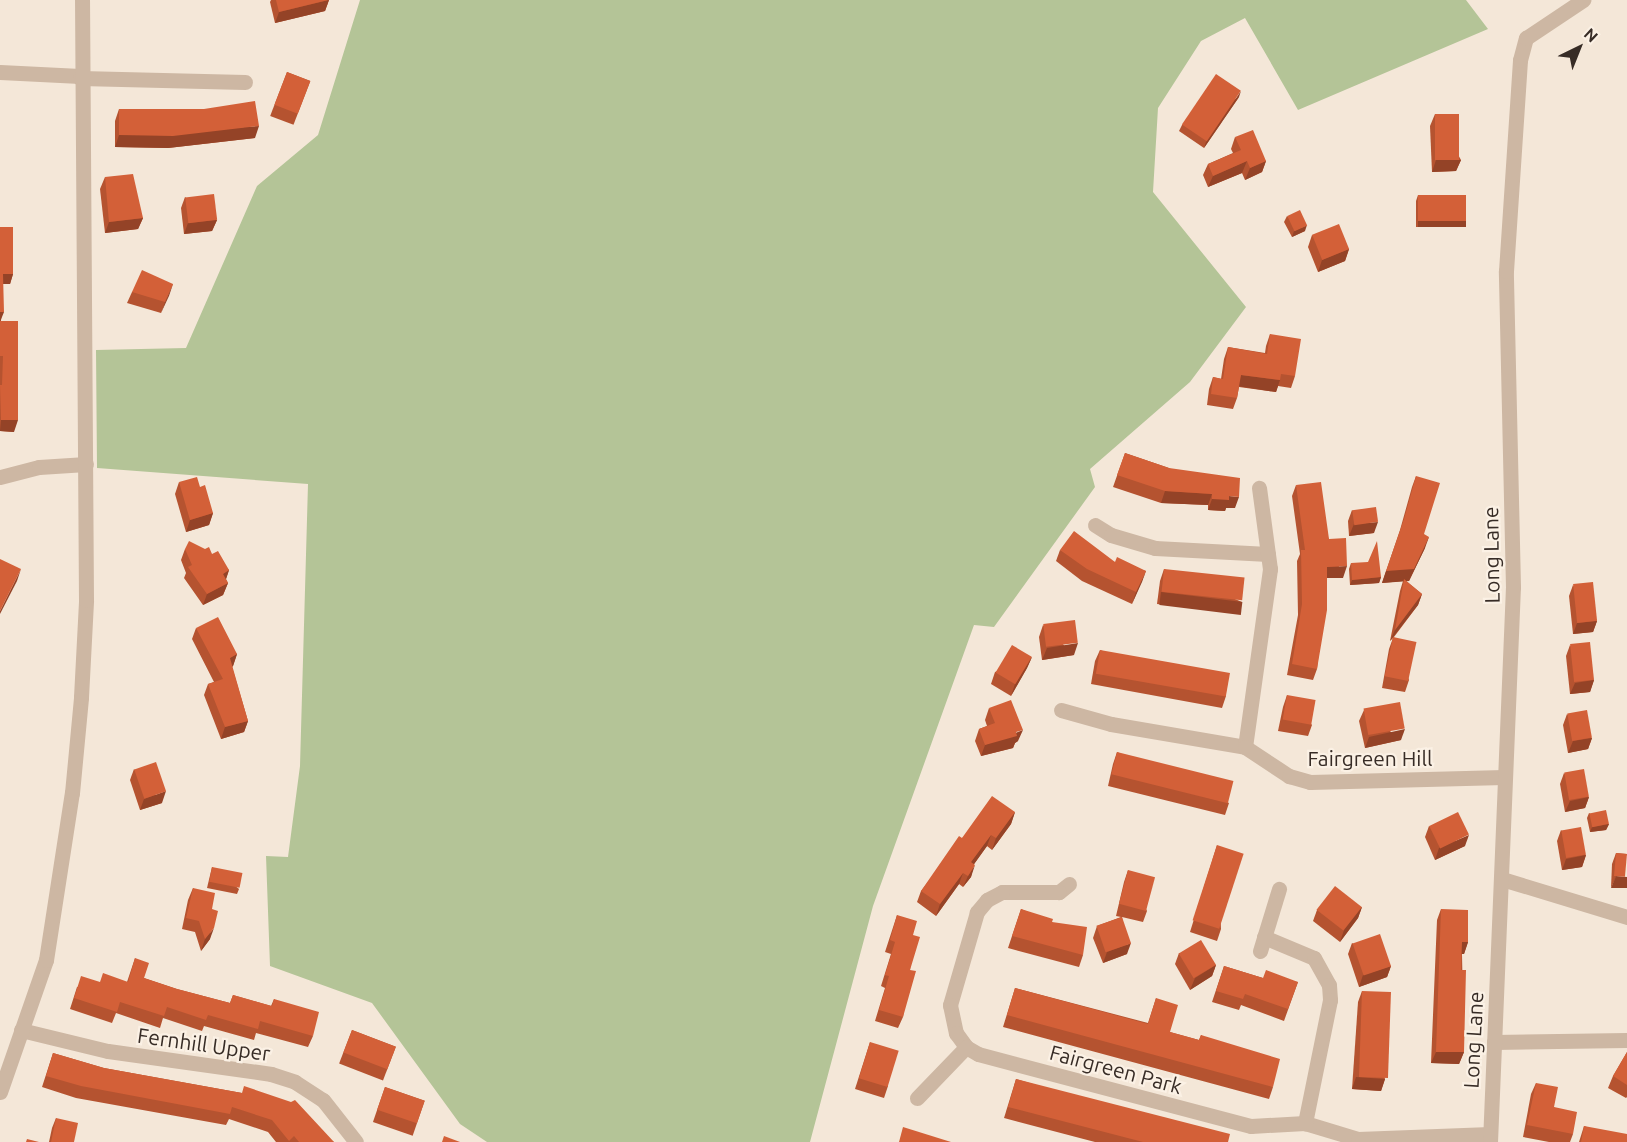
<!DOCTYPE html>
<html>
<head>
<meta charset="utf-8">
<style>
	body { margin:0 }
	#map { position:relative; width:1627px; height:1142px; overflow:hidden; background:#f4e7d8; font-family:Ubuntu,sans-serif }
	div>[style] { position:absolute }
	.green>* { inset:0; background:#b4c497 }
	.street>* { height:15px; margin:-7.5px; padding:0 7.5px; transform-origin:7.5px; border-radius:7.5px; background:#cdb7a3 }
	.wall>* { inset:0; background:#b55330; transform-origin:0 0 }
	.shaded-wall>* { inset:0; background:#944327; transform-origin:0 0 }
	.building>* { inset:0; background:#d36038; transform-origin:0 0 }
	span { translate:-50% -50%; white-space:nowrap; text-align:center; line-height:1.15; -webkit-text-stroke:4.5px #fbf1e5; paint-order:stroke }
	.street-label { font-size:21px; color:#372c26 }
	.north { position:absolute; left:1549px; top:18px; width:60px; height:60px; -webkit-text-stroke:4px #fbf1e5; paint-order:stroke; rotate:43deg; font-size:16px; font-weight:700; line-height:24px; text-align:center; color:#372c26 }
	.north::after { content:''; display:block; margin:auto; width:21px; height:27px; background:#372c26; clip-path:polygon(50% 0,100% 100%,50% 72%,0 100%) }
</style>
</head>
<body>
<div id="map">
	<div class="green">
		<div style="clip-path:polygon(360px 0,1466px 0,1488px 29px,1298px 110px,1245px 18px,1201px 41px,1158px 108px,1153px 192px,1246px 307px,1190px 382px,1090px 469px,1095px 487px,994px 627px,974px 625px,873px 906px,810px 1142px,487px 1142px,460px 1124px,372px 1003px,270px 966px,266px 856px,288px 857px,300px 766px,308px 484px,97px 468px,96px 350px,186px 348px,257px 186px,318px 135px)"></div>
	</div>
	<div class="street">
		<div style="left:0;top:72px;width:80px;rotate:2.9deg"></div>
		<div style="left:80px;top:78px;width:165px;rotate:1.4deg"></div>
		<div style="left:0;top:477px;width:40px;rotate:-14.4deg"></div>
		<div style="left:39px;top:467px;width:47px;rotate:-3.7deg"></div>
		<div style="left:1095px;top:525px;width:19px;rotate:32deg"></div>
		<div style="left:1111px;top:535px;width:46px;rotate:16.5deg"></div>
		<div style="left:1155px;top:548px;width:113px;rotate:3deg"></div>
		<div style="left:1061px;top:710px;width:52px;rotate:15.6deg"></div>
		<div style="left:1111px;top:724px;width:136px;rotate:9.7deg"></div>
		<div style="left:1245px;top:747px;width:180px;rotate:-82deg"></div>
		<div style="left:1270px;top:569px;width:82px;rotate:-97.7deg"></div>
		<div style="left:1245px;top:747px;width:53px;rotate:33.4deg"></div>
		<div style="left:1289px;top:776px;width:22px;rotate:16deg"></div>
		<div style="left:1310px;top:782px;width:194px;rotate:-1.5deg"></div>
		<div style="left:1502px;top:879px;width:131px;rotate:16.9deg"></div>
		<div style="left:1069px;top:884px;width:13px;rotate:141deg"></div>
		<div style="left:1059px;top:892px;width:57px;rotate:180deg"></div>
		<div style="left:1002px;top:892px;width:17px;rotate:152deg"></div>
		<div style="left:987px;top:900px;width:16px;rotate:130deg"></div>
		<div style="left:977px;top:912px;width:97px;rotate:106.2deg"></div>
		<div style="left:950px;top:1005px;width:29px;rotate:78deg"></div>
		<div style="left:956px;top:1033px;width:17px;rotate:54deg"></div>
		<div style="left:966px;top:1047px;width:14px;rotate:30deg"></div>
		<div style="left:978px;top:1054px;width:282px;rotate:14.8deg"></div>
		<div style="left:1251px;top:1126px;width:54px;rotate:-3.2deg"></div>
		<div style="left:1305px;top:1123px;width:55px;rotate:16.8deg"></div>
		<div style="left:1358px;top:1139px;width:132px;rotate:-2.2deg"></div>
		<div style="left:1264px;top:937px;width:54px;rotate:22.8deg"></div>
		<div style="left:1314px;top:958px;width:31px;rotate:61deg"></div>
		<div style="left:1329px;top:985px;width:15px;rotate:86deg"></div>
		<div style="left:1330px;top:1000px;width:126px;rotate:101.5deg"></div>
		<div style="left:1260px;top:951px;width:65px;rotate:-73deg"></div>
		<div style="left:21px;top:1030px;width:89px;rotate:13.6deg"></div>
		<div style="left:108px;top:1051px;width:165px;rotate:8deg"></div>
		<div style="left:271px;top:1074px;width:25px;rotate:18deg"></div>
		<div style="left:295px;top:1082px;width:33px;rotate:33deg"></div>
		<div style="left:323px;top:1100px;width:53px;rotate:51.8deg"></div>
		<div style="left:1494px;top:1042px;width:133px;rotate:-0.9deg"></div>
		<div style="left:0;top:1092px;width:140px;rotate:-70.8deg"></div>
		<div style="left:46px;top:960px;width:169px;rotate:-81.2deg"></div>
		<div style="left:72px;top:793px;width:96px;rotate:-84.6deg"></div>
		<div style="left:81px;top:697px;width:97px;rotate:-87deg"></div>
		<div style="left:86px;top:600px;width:600px;rotate:-90.38deg"></div>
		<div style="left:917px;top:1098px;width:71px;rotate:-46.1deg"></div>
		<div style="left:1490px;top:1142px;width:555px;rotate:-87.63deg"></div>
		<div style="left:1513px;top:587px;width:316px;rotate:-91.3deg"></div>
		<div style="left:1506px;top:271px;width:211px;rotate:-86.2deg"></div>
		<div style="left:1520px;top:60px;width:23px;rotate:-75deg"></div>
		<div style="left:1526px;top:38px;width:69px;rotate:-33.7deg"></div>
	</div>
	<div class="wall">
		<div style="clip-path:polygon(271px 0,329px 0,325px 11px,275px 23px,270px 2px)"></div>
		<div style="left:287px;top:72px;width:25px;height:47px;rotate:21deg"></div>
		<div style="clip-path:polygon(1239px 97px,1204px 148px,1179px 131px,1182px 125px)"></div>
		<div style="clip-path:polygon(119px 109px,255px 138px,168px 148px,115px 147px,115px 121px)"></div>
		<div style="clip-path:polygon(1435px 114px,1461px 160px,1456px 171px,1432px 172px,1430px 126px)"></div>
		<div style="clip-path:polygon(1235px 137px,1266px 161px,1262px 172px,1245px 180px,1242px 173px,1208px 187px,1203px 175px,1208px 164px,1233px 153px,1231px 149px)"></div>
		<div style="clip-path:polygon(105px 177px,143px 218px,138px 229px,105px 233px,100px 189px)"></div>
		<div style="clip-path:polygon(1418px 195px,1466px 221px,1464px 227px,1416px 227px,1416px 201px)"></div>
		<div style="clip-path:polygon(185px 197px,217px 220px,212px 231px,184px 234px,181px 208px)"></div>
		<div style="clip-path:polygon(1287px 216px,1305px 231px,1292px 237px,1284px 222px)"></div>
		<div style="clip-path:polygon(0 227px,13px 274px,10px 284px,3px 284px,1px 321px,14px 432px,0 431px)"></div>
		<div style="clip-path:polygon(1312px 235px,1349px 249px,1345px 261px,1318px 272px,1308px 247px)"></div>
		<div style="clip-path:polygon(173px 284px,161px 313px,127px 303px,132px 292px)"></div>
		<div style="clip-path:polygon(1270px 334px,1295px 376px,1291px 388px,1278px 386px,1276px 392px,1239px 387px,1237px 398px,1233px 409px,1207px 405px,1209px 389px,1213px 377px,1221px 379px,1224px 359px,1228px 347px,1265px 353px,1266px 346px)"></div>
		<div style="clip-path:polygon(1125px 453px,1169px 468px,1235px 508px,1226px 508px,1225px 511px,1208px 510px,1208px 505px,1161px 503px,1113px 487px)"></div>
		<div style="clip-path:polygon(1416px 476px,1425px 548px,1409px 581px,1406px 581px,1422px 594px,1418px 605px,1394px 637px,1409px 680px,1405px 692px,1382px 688px,1389px 649px,1393px 638px,1390px 641px,1400px 591px,1403px 581px,1382px 583px,1400px 530px,1412px 487px)"></div>
		<div style="clip-path:polygon(179px 482px,213px 513px,209px 525px,186px 532px,175px 494px)"></div>
		<div style="clip-path:polygon(1296px 485px,1329px 539px,1343px 578px,1327px 578px,1317px 669px,1313px 680px,1287px 675px,1298px 615px,1297px 561px,1300px 554px,1292px 496px)"></div>
		<div style="clip-path:polygon(1352px 510px,1374px 533px,1349px 536px,1348px 521px)"></div>
		<div style="clip-path:polygon(185px 549px,212px 554px,229px 570px,226px 579px,228px 583px,223px 595px,203px 605px,184px 578px,186px 573px,181px 560px)"></div>
		<div style="clip-path:polygon(1060px 550px,1115px 562px,1146px 571px,1132px 604px,1082px 581px,1056px 561px)"></div>
		<div style="clip-path:polygon(1351px 563px,1381px 577px,1379px 583px,1350px 585px,1349px 569px)"></div>
		<div style="clip-path:polygon(1164px 569px,1242px 602px,1238px 613px,1157px 604px,1160px 581px)"></div>
		<div style="clip-path:polygon(1573px 585px,1597px 621px,1593px 632px,1573px 634px,1569px 596px)"></div>
		<div style="clip-path:polygon(1043px 625px,1074px 655px,1042px 660px,1039px 637px)"></div>
		<div style="clip-path:polygon(196px 628px,237px 654px,233px 666px,232px 667px,248px 721px,244px 732px,221px 739px,204px 695px,208px 684px,214px 682px,192px 639px)"></div>
		<div style="clip-path:polygon(1570px 645px,1594px 680px,1590px 692px,1570px 694px,1566px 656px)"></div>
		<div style="clip-path:polygon(1100px 650px,1226px 696px,1222px 708px,1091px 684px,1095px 661px)"></div>
		<div style="clip-path:polygon(1032px 657px,1027px 668px,1011px 696px,991px 684px,995px 672px)"></div>
		<div style="clip-path:polygon(1287px 695px,1312px 725px,1308px 736px,1278px 731px,1283px 707px)"></div>
		<div style="clip-path:polygon(989px 708px,1018px 741px,1015px 743px,1013px 748px,981px 756px,975px 741px,979px 729px,987px 726px,985px 720px)"></div>
		<div style="clip-path:polygon(1364px 710px,1401px 740px,1365px 748px,1359px 721px)"></div>
		<div style="clip-path:polygon(1567px 714px,1592px 738px,1588px 749px,1568px 753px,1563px 725px)"></div>
		<div style="clip-path:polygon(1117px 752px,1229px 803px,1225px 815px,1108px 786px,1113px 764px)"></div>
		<div style="clip-path:polygon(134px 769px,162px 803px,140px 810px,130px 780px)"></div>
		<div style="clip-path:polygon(1564px 773px,1589px 797px,1585px 808px,1565px 812px,1560px 784px)"></div>
		<div style="clip-path:polygon(1015px 812px,1011px 824px,992px 850px,987px 846px,974px 864px,971px 877px,963px 887px,959px 884px,936px 916px,917px 902px,921px 891px,962px 838px)"></div>
		<div style="clip-path:polygon(1589px 813px,1609px 824px,1606px 830px,1590px 832px,1587px 818px)"></div>
		<div style="clip-path:polygon(1429px 826px,1465px 846px,1435px 860px,1425px 837px)"></div>
		<div style="clip-path:polygon(1561px 830px,1586px 855px,1582px 867px,1562px 870px,1557px 841px)"></div>
		<div style="clip-path:polygon(1217px 845px,1221px 929px,1217px 941px,1190px 932px)"></div>
		<div style="clip-path:polygon(1616px 853px,1627px 854px,1611px 888px,1612px 864px)"></div>
		<div style="clip-path:polygon(212px 867px,239px 889px,237px 894px,207px 888px)"></div>
		<div style="clip-path:polygon(1128px 870px,1147px 911px,1143px 922px,1122px 917px,1127px 954px,1103px 963px,1093px 938px,1097px 926px,1121px 917px,1116px 916px,1124px 882px)"></div>
		<div style="clip-path:polygon(193px 888px,212px 909px,210px 939px,201px 951px,195px 932px,182px 929px,188px 900px)"></div>
		<div style="clip-path:polygon(1362px 907px,1358px 918px,1340px 942px,1313px 921px,1317px 910px)"></div>
		<div style="clip-path:polygon(1021px 909px,1052px 922px,1083px 955px,1079px 967px,1008px 948px)"></div>
		<div style="clip-path:polygon(1441px 909px,1468px 942px,1464px 954px,1462px 954px,1464px 1052px,1459px 1064px,1431px 1063px,1437px 920px)"></div>
		<div style="clip-path:polygon(897px 915px,913px 935px,910px 970px,903px 1017px,898px 1028px,875px 1021px,885px 988px,881px 986px,891px 954px,885px 952px)"></div>
		<div style="clip-path:polygon(1352px 943px,1391px 966px,1387px 977px,1359px 987px,1348px 954px)"></div>
		<div style="clip-path:polygon(1179px 953px,1216px 965px,1212px 976px,1190px 990px,1175px 964px)"></div>
		<div style="clip-path:polygon(135px 958px,144px 978px,177px 989px,230px 1003px,233px 995px,271px 1006px,274px 999px,313px 1036px,308px 1047px,256px 1033px,254px 1040px,204px 1026px,202px 1031px,163px 1018px,160px 1028px,116px 1013px,112px 1023px,70px 1009px,77px 987px,100px 982px,127px 982px)"></div>
		<div style="clip-path:polygon(1224px 966px,1263px 978px,1298px 982px,1284px 1021px,1241px 1005px,1239px 1010px,1212px 1002px)"></div>
		<div style="clip-path:polygon(1015px 988px,1148px 1023px,1156px 998px,1170px 1032px,1199px 1040px,1201px 1035px,1273px 1087px,1269px 1099px,1003px 1027px)"></div>
		<div style="clip-path:polygon(1362px 991px,1385px 1079px,1381px 1091px,1352px 1089px,1358px 1002px)"></div>
		<div style="left:352px;top:1030px;width:47px;height:36px;rotate:21deg"></div>
		<div style="clip-path:polygon(870px 1042px,888px 1086px,884px 1098px,855px 1089px)"></div>
		<div style="clip-path:polygon(1627px 1052px,1627px 1097px,1626px 1098px,1608px 1088px,1613px 1076px)"></div>
		<div style="clip-path:polygon(53px 1053px,104px 1068px,242px 1093px,334px 1142px,276px 1142px,268px 1132px,229px 1119px,226px 1125px,76px 1098px,42px 1087px)"></div>
		<div style="clip-path:polygon(1016px 1079px,1228px 1142px,1095px 1142px,1004px 1118px)"></div>
		<div style="clip-path:polygon(1536px 1083px,1554px 1107px,1573px 1134px,1570px 1142px,1549px 1142px,1523px 1137px,1531px 1094px)"></div>
		<div style="left:385px;top:1087px;width:42px;height:37px;rotate:19deg"></div>
		<div style="clip-path:polygon(56px 1118px,74px 1142px,49px 1142px,52px 1128px)"></div>
		<div style="clip-path:polygon(1584px 1126px,1627px 1142px,1579px 1142px)"></div>
	</div>
	<div class="shaded-wall">
		<div style="clip-path:polygon(329px 0,325px 11px,275px 23px,279px 12px)"></div>
		<div style="clip-path:polygon(1241px 91px,1239px 97px,1204px 148px,1206px 142px)"></div>
		<div style="clip-path:polygon(259px 126px,255px 138px,168px 148px,115px 147px,119px 135px)"></div>
		<div style="clip-path:polygon(1436px 160px,1461px 160px,1456px 171px,1432px 172px)"></div>
		<div style="clip-path:polygon(1247px 161px,1242px 173px,1208px 187px,1213px 176px)"></div>
		<div style="clip-path:polygon(1266px 161px,1262px 172px,1245px 180px,1250px 168px)"></div>
		<div style="clip-path:polygon(143px 218px,138px 229px,105px 233px,109px 222px)"></div>
		<div style="clip-path:polygon(217px 220px,212px 231px,184px 234px,188px 223px)"></div>
		<div style="left:1418px;top:221px;width:48px;height:6px"></div>
		<div style="clip-path:polygon(1307px 225px,1305px 231px,1292px 237px,1294px 231px)"></div>
		<div style="clip-path:polygon(1349px 249px,1345px 261px,1318px 272px,1322px 260px)"></div>
		<div style="clip-path:polygon(3px 274px,13px 274px,10px 284px,0 284px)"></div>
		<div style="clip-path:polygon(173px 284px,169px 296px,161px 313px,165px 302px)"></div>
		<div style="clip-path:polygon(0 312px,4px 312px,0 322px)"></div>
		<div style="clip-path:polygon(1241px 375px,1280px 380px,1276px 392px,1237px 386px)"></div>
		<div style="clip-path:polygon(1px 420px,18px 420px,14px 432px,0 431px)"></div>
		<div style="clip-path:polygon(1165px 491px,1212px 494px,1208px 505px,1161px 503px)"></div>
		<div style="clip-path:polygon(1229px 496px,1239px 497px,1235px 508px,1226px 508px,1225px 511px,1208px 510px,1212px 499px)"></div>
		<div style="clip-path:polygon(213px 513px,209px 525px,186px 532px,190px 520px)"></div>
		<div style="clip-path:polygon(1378px 522px,1374px 533px,1349px 536px,1354px 524px)"></div>
		<div style="clip-path:polygon(1429px 537px,1425px 548px,1409px 581px,1382px 583px,1386px 571px)"></div>
		<div style="clip-path:polygon(1347px 566px,1343px 578px,1323px 578px,1327px 567px)"></div>
		<div style="clip-path:polygon(21px 569px,17px 581px,0 614px,0 611px)"></div>
		<div style="clip-path:polygon(229px 570px,225px 582px,223px 574px)"></div>
		<div style="clip-path:polygon(1146px 571px,1142px 582px,1132px 604px,1136px 592px)"></div>
		<div style="clip-path:polygon(1381px 577px,1379px 583px,1350px 585px,1352px 580px)"></div>
		<div style="clip-path:polygon(228px 583px,223px 595px,203px 605px,207px 594px)"></div>
		<div style="left:1161px;top:592px;width:82px;height:13px;rotate:7deg"></div>
		<div style="clip-path:polygon(1422px 594px,1418px 605px,1390px 641px,1395px 630px)"></div>
		<div style="clip-path:polygon(1597px 621px,1593px 632px,1573px 634px,1577px 623px)"></div>
		<div style="clip-path:polygon(1078px 643px,1074px 655px,1042px 660px,1047px 648px)"></div>
		<div style="clip-path:polygon(237px 654px,233px 666px,226px 670px,230px 658px)"></div>
		<div style="clip-path:polygon(1032px 657px,1027px 668px,1011px 696px,1015px 684px)"></div>
		<div style="clip-path:polygon(1594px 680px,1590px 692px,1570px 694px,1575px 683px)"></div>
		<div style="clip-path:polygon(248px 721px,244px 732px,221px 739px,225px 727px)"></div>
		<div style="clip-path:polygon(1405px 729px,1401px 740px,1365px 748px,1369px 737px)"></div>
		<div style="clip-path:polygon(1023px 730px,1018px 741px,1015px 743px,1013px 748px,981px 756px,985px 745px)"></div>
		<div style="clip-path:polygon(1592px 738px,1588px 749px,1568px 753px,1573px 741px)"></div>
		<div style="clip-path:polygon(166px 791px,162px 803px,140px 810px,144px 799px)"></div>
		<div style="clip-path:polygon(1589px 797px,1585px 808px,1565px 812px,1570px 801px)"></div>
		<div style="clip-path:polygon(1015px 812px,1011px 824px,992px 850px,996px 838px)"></div>
		<div style="clip-path:polygon(1609px 824px,1606px 830px,1590px 832px,1592px 827px)"></div>
		<div style="clip-path:polygon(991px 835px,987px 846px,967px 874px,971px 862px)"></div>
		<div style="clip-path:polygon(1469px 835px,1465px 846px,1435px 860px,1439px 848px)"></div>
		<div style="clip-path:polygon(1586px 855px,1582px 867px,1562px 870px,1566px 859px)"></div>
		<div style="clip-path:polygon(975px 865px,971px 877px,963px 887px,968px 876px)"></div>
		<div style="clip-path:polygon(963px 873px,959px 884px,936px 916px,940px 904px)"></div>
		<div style="clip-path:polygon(1616px 876px,1627px 877px,1627px 888px,1611px 888px)"></div>
		<div style="clip-path:polygon(1362px 907px,1358px 918px,1340px 942px,1344px 930px)"></div>
		<div style="clip-path:polygon(214px 928px,210px 939px,201px 951px,205px 939px)"></div>
		<div style="clip-path:polygon(1462px 942px,1468px 942px,1464px 954px,1458px 954px)"></div>
		<div style="clip-path:polygon(1131px 943px,1127px 954px,1103px 963px,1107px 952px)"></div>
		<div style="clip-path:polygon(1216px 965px,1212px 976px,1190px 990px,1195px 978px)"></div>
		<div style="clip-path:polygon(1391px 966px,1387px 977px,1359px 987px,1363px 975px)"></div>
		<div style="clip-path:polygon(1436px 1052px,1464px 1052px,1459px 1064px,1431px 1063px)"></div>
		<div style="clip-path:polygon(1356px 1077px,1385px 1079px,1381px 1091px,1352px 1089px)"></div>
	</div>
	<div class="building">
		<div style="clip-path:polygon(276px 0,328px 0,279px 12px)"></div>
		<div style="left:287px;top:72px;width:25px;height:35px;rotate:21deg"></div>
		<div style="left:1216px;top:74px;width:30px;height:61px;rotate:34deg"></div>
		<div style="clip-path:polygon(255px 101px,259px 126px,173px 136px,119px 135px,119px 109px,204px 109px)"></div>
		<div style="left:1435px;top:114px;width:24px;height:46px"></div>
		<div style="clip-path:polygon(1253px 130px,1266px 161px,1250px 168px,1247px 161px,1213px 176px,1208px 164px,1241px 150px,1235px 137px)"></div>
		<div style="clip-path:polygon(133px 174px,143px 218px,109px 222px,105px 177px)"></div>
		<div style="left:214px;top:194px;width:26px;height:29px;rotate:83deg"></div>
		<div style="left:1418px;top:195px;width:48px;height:26px"></div>
		<div style="left:1300px;top:210px;width:17px;height:14px;rotate:65deg"></div>
		<div style="left:1339px;top:224px;width:27px;height:29px;rotate:68deg"></div>
		<div style="clip-path:polygon(0 227px,13px 227px,13px 274px,3px 274px,4px 312px,0 312px)"></div>
		<div style="clip-path:polygon(142px 270px,173px 284px,165px 302px,132px 292px)"></div>
		<div style="clip-path:polygon(0 321px,18px 321px,18px 420px,1px 420px,0 385px,2px 385px,3px 356px,0 356px)"></div>
		<div style="clip-path:polygon(1270px 334px,1301px 339px,1295px 376px,1281px 374px,1280px 380px,1241px 375px,1237px 398px,1211px 394px,1213px 377px,1223px 379px,1228px 347px,1267px 354px)"></div>
		<div style="clip-path:polygon(1125px 453px,1169px 468px,1240px 478px,1239px 497px,1229px 496px,1229px 500px,1212px 499px,1212px 494px,1165px 491px,1117px 475px)"></div>
		<div style="clip-path:polygon(1416px 476px,1440px 483px,1424px 534px,1429px 537px,1414px 569px,1386px 571px,1404px 519px)"></div>
		<div style="clip-path:polygon(197px 477px,200px 487px,205px 485px,213px 513px,190px 520px,179px 482px)"></div>
		<div style="clip-path:polygon(1321px 482px,1329px 539px,1346px 538px,1347px 566px,1327px 567px,1327px 610px,1317px 669px,1292px 664px,1302px 604px,1301px 550px,1305px 550px,1296px 485px)"></div>
		<div style="left:1376px;top:507px;width:15px;height:24px;rotate:82deg"></div>
		<div style="clip-path:polygon(1074px 531px,1115px 562px,1117px 557px,1146px 571px,1136px 592px,1087px 569px,1060px 550px)"></div>
		<div style="clip-path:polygon(189px 541px,205px 549px,209px 547px,212px 554px,218px 551px,229px 570px,223px 574px,228px 583px,207px 594px,188px 567px,192px 565px,185px 549px)"></div>
		<div style="clip-path:polygon(1377px 541px,1381px 577px,1352px 580px,1351px 563px,1368px 562px)"></div>
		<div style="clip-path:polygon(0 559px,21px 569px,0 611px)"></div>
		<div style="left:1164px;top:569px;width:81px;height:23px;rotate:6deg"></div>
		<div style="clip-path:polygon(1404px 579px,1422px 594px,1395px 630px)"></div>
		<div style="left:1593px;top:582px;width:39px;height:20px;rotate:84deg"></div>
		<div style="clip-path:polygon(218px 617px,237px 654px,230px 658px,248px 721px,225px 727px,208px 684px,223px 679px,196px 628px)"></div>
		<div style="left:1075px;top:620px;width:23px;height:32px;rotate:83deg"></div>
		<div style="left:1393px;top:637px;width:24px;height:40px;rotate:12deg"></div>
		<div style="left:1590px;top:642px;width:38px;height:20px;rotate:84deg"></div>
		<div style="left:1012px;top:645px;width:23px;height:32px;rotate:31deg"></div>
		<div style="left:1100px;top:650px;width:132px;height:24px;rotate:10deg"></div>
		<div style="left:1287px;top:695px;width:29px;height:25px;rotate:10deg"></div>
		<div style="clip-path:polygon(1011px 700px,1023px 730px,1016px 732px,1017px 736px,985px 745px,979px 729px,995px 723px,989px 708px)"></div>
		<div style="left:1400px;top:702px;width:27px;height:37px;rotate:80deg"></div>
		<div style="left:1587px;top:710px;width:28px;height:20px;rotate:80deg"></div>
		<div style="left:1117px;top:752px;width:120px;height:23px;rotate:14deg"></div>
		<div style="left:156px;top:762px;width:31px;height:23px;rotate:71deg"></div>
		<div style="left:1584px;top:769px;width:28px;height:20px;rotate:80deg"></div>
		<div style="clip-path:polygon(992px 796px,1015px 812px,996px 838px,991px 835px,971px 862px,975px 865px,968px 876px,963px 873px,940px 904px,921px 891px,959px 836px,962px 838px)"></div>
		<div style="left:1606px;top:810px;width:14px;height:17px;rotate:78deg"></div>
		<div style="left:1458px;top:812px;width:25px;height:32px;rotate:64deg"></div>
		<div style="left:1581px;top:827px;width:28px;height:20px;rotate:80deg"></div>
		<div style="left:1217px;top:845px;width:28px;height:79px;rotate:18deg"></div>
		<div style="left:1616px;top:853px;width:11px;height:23px;rotate:5deg"></div>
		<div style="left:212px;top:867px;width:31px;height:15px;rotate:11deg"></div>
		<div style="left:1128px;top:870px;width:28px;height:35px;rotate:15deg"></div>
		<div style="left:1335px;top:886px;width:34px;height:30px;rotate:38deg"></div>
		<div style="clip-path:polygon(193px 888px,215px 893px,212px 909px,218px 911px,214px 928px,205px 939px,199px 921px,186px 918px)"></div>
		<div style="clip-path:polygon(1021px 909px,1053px 919px,1052px 922px,1087px 927px,1083px 955px,1012px 936px)"></div>
		<div style="clip-path:polygon(1441px 909px,1468px 910px,1468px 942px,1462px 942px,1461px 970px,1466px 970px,1464px 1052px,1436px 1052px)"></div>
		<div style="clip-path:polygon(897px 915px,917px 921px,913px 935px,920px 937px,910px 970px,916px 971px,903px 1017px,879px 1010px,889px 976px,885px 975px,895px 942px,890px 940px)"></div>
		<div style="left:1122px;top:917px;width:28px;height:27px;rotate:71deg"></div>
		<div style="left:1380px;top:934px;width:34px;height:29px;rotate:71deg"></div>
		<div style="left:1201px;top:940px;width:29px;height:26px;rotate:59deg"></div>
		<div style="clip-path:polygon(135px 958px,149px 963px,144px 978px,177px 989px,230px 1003px,233px 995px,272px 1006px,274px 999px,319px 1012px,313px 1036px,260px 1021px,258px 1029px,208px 1015px,206px 1020px,167px 1007px,164px 1016px,120px 1002px,117px 1012px,74px 998px,81px 976px,100px 982px,103px 973px,128px 982px)"></div>
		<div style="clip-path:polygon(1224px 966px,1263px 978px,1266px 970px,1298px 982px,1288px 1009px,1245px 994px,1243px 999px,1216px 991px)"></div>
		<div style="clip-path:polygon(1015px 988px,1148px 1024px,1156px 998px,1178px 1005px,1170px 1032px,1199px 1040px,1201px 1035px,1280px 1059px,1273px 1087px,1007px 1015px)"></div>
		<div style="left:1362px;top:991px;width:29px;height:86px;rotate:2deg"></div>
		<div style="left:352px;top:1030px;width:47px;height:24px;rotate:21deg"></div>
		<div style="left:870px;top:1042px;width:30px;height:38px;rotate:17deg"></div>
		<div style="clip-path:polygon(1627px 1052px,1627px 1085px,1613px 1076px)"></div>
		<div style="clip-path:polygon(53px 1053px,104px 1068px,242px 1093px,244px 1086px,291px 1102px,295px 1100px,334px 1142px,299px 1142px,294px 1136px,289px 1141px,272px 1120px,232px 1107px,230px 1114px,81px 1086px,46px 1076px)"></div>
		<div style="clip-path:polygon(1016px 1079px,1230px 1134px,1228px 1142px,1143px 1142px,1008px 1107px)"></div>
		<div style="clip-path:polygon(1536px 1083px,1558px 1087px,1554px 1107px,1577px 1112px,1573px 1134px,1527px 1125px)"></div>
		<div style="left:385px;top:1087px;width:42px;height:24px;rotate:19deg"></div>
		<div style="clip-path:polygon(56px 1118px,78px 1123px,74px 1142px,51px 1142px)"></div>
		<div style="clip-path:polygon(1584px 1126px,1627px 1134px,1627px 1142px,1581px 1142px)"></div>
		<div style="clip-path:polygon(903px 1127px,951px 1142px,899px 1142px)"></div>
		<div style="clip-path:polygon(444px 1136px,460px 1142px,442px 1142px)"></div>
		<div style="clip-path:polygon(27px 1139px,39px 1142px,26px 1142px)"></div>
	</div>
	<div class="street-label">
		<span style="left:1491px;top:555px;rotate:-91deg">Long Lane</span>
		<span style="left:1370px;top:758px">Fairgreen Hill</span>
		<span style="left:1473px;top:1040px;rotate:-87deg">Long Lane</span>
		<span style="left:204px;top:1044px;rotate:8deg">Fernhill Upper</span>
		<span style="left:1116px;top:1069px;rotate:15deg">Fairgreen Park</span>
	</div>
	<div class="north">N</div>
</div>
</body>
</html>
